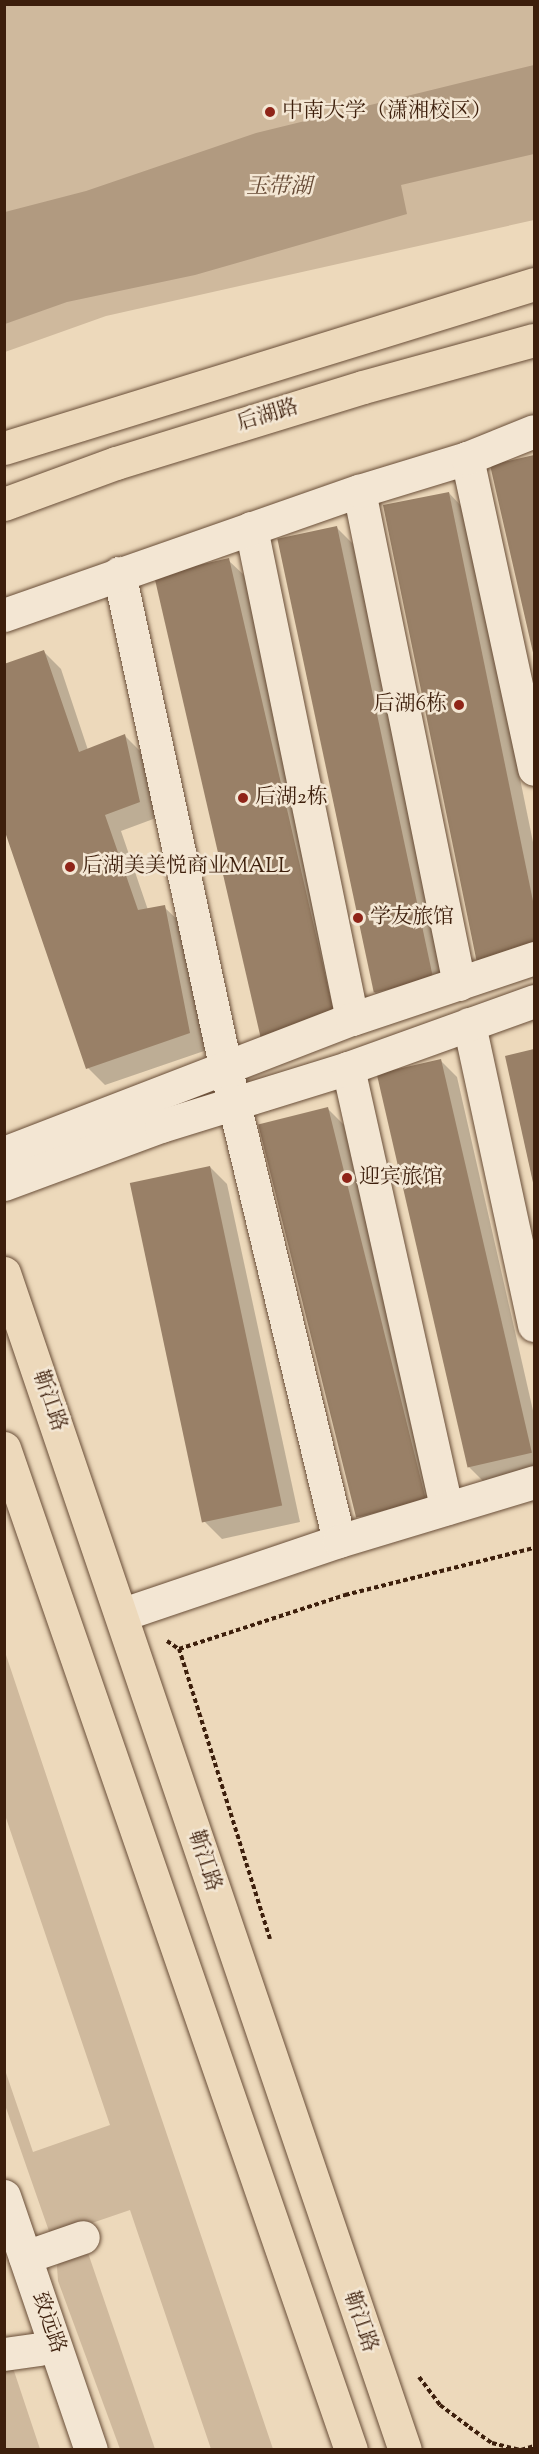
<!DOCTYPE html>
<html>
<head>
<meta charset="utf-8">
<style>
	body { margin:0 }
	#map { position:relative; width:539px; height:2454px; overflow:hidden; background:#edd9bb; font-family:"Sorts Mill Goudy","Noto Serif SC",serif }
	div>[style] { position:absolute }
	.green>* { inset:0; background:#cfb99d }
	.water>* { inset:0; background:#b19a80 }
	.shadow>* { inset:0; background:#0003 }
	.building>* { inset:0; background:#998067; transform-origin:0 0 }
	.path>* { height:4px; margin-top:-2px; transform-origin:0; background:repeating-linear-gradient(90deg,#3d1f0c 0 4.5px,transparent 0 7.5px) }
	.roads { filter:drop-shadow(0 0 2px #694e38) drop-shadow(0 0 2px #694e38) }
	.minor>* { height:33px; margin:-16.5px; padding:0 16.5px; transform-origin:16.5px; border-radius:16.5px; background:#f3e6d3 }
	.major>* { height:33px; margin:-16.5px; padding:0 16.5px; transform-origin:16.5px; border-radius:16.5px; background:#edd9bb }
	.dots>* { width:16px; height:16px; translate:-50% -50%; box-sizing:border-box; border:3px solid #f3e6d3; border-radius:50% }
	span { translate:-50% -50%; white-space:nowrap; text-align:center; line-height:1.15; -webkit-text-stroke:5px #f3e6d3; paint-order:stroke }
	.poi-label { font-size:21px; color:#3d1f0c }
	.left { translate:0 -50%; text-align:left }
	.right { translate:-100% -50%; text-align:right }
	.street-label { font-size:21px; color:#3d1f0c }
	.water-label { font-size:22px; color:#664a35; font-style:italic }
	.frame { position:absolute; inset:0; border:6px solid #3d1f0c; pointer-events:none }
</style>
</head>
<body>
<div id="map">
	<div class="green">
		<div style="clip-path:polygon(5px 5px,534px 5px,534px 220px,106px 316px,5px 352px)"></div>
		<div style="clip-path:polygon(4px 1649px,103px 1945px,273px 2449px,211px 2449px,130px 2210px,51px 2237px,5px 2105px,5px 2070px,33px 2152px,110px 2125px,5px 1815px)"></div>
		<div style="clip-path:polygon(86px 2247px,155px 2449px,120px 2449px,58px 2281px,57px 2266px,63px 2256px)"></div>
		<div style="clip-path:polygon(13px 2368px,40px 2449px,5px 2450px,5px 2369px)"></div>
	</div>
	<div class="water">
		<div style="clip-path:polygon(534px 65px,534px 154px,401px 185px,407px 214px,195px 275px,67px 302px,5px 324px,5px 212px,86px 191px,256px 133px)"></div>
	</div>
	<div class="shadow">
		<div style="clip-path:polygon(534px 457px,534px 654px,492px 466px)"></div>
		<div style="clip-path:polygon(449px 493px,465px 510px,534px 847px,534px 971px)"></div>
		<div style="clip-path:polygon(337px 528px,353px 544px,450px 996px,392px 1009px,375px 993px)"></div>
		<div style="clip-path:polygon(228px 560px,245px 576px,348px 1037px,275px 1053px)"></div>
		<div style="clip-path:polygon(44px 652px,61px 669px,88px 750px,125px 736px,142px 753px,156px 818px,121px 831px,148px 910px,164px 907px,181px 923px,207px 1050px,105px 1085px,88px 1068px)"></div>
		<div style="clip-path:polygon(534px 1051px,534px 1185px,506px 1057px)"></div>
		<div style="clip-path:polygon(441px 1061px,457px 1077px,534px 1415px,534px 1472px,485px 1483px,469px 1467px)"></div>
		<div style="clip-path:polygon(327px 1108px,344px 1125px,444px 1515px,359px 1517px)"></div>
		<div style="clip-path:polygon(210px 1167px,227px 1184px,300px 1522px,222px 1539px,205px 1522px)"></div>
	</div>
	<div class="building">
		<div style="clip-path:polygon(534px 455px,534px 657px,490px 465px)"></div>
		<div style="clip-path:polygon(449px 492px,534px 906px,534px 952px,477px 963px,383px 505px)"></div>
		<div style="left:337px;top:526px;width:464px;height:61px;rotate:78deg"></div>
		<div style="left:229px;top:558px;width:475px;height:77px;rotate:77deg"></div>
		<div style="clip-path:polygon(44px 650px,79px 752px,125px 734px,140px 802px,105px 815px,138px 910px,165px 905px,190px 1033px,86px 1069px,4px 829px,4px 664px)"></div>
		<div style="clip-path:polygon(534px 1049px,534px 1187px,505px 1056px)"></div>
		<div style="left:441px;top:1059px;width:404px;height:66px;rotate:77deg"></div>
		<div style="left:328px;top:1107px;width:405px;height:72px;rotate:76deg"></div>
		<div style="left:210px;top:1166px;width:347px;height:82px;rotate:78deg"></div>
	</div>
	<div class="path">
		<div style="left:167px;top:1641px;width:14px;rotate:34deg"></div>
		<div style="left:270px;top:1939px;width:304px;rotate:-107.4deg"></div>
		<div style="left:179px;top:1649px;width:175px;rotate:-18deg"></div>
		<div style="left:345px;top:1595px;width:195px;rotate:-14deg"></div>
		<div style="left:419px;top:2377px;width:35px;rotate:53deg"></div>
		<div style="left:440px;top:2405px;width:36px;rotate:37deg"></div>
		<div style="left:469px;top:2427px;width:28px;rotate:35deg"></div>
		<div style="left:492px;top:2443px;width:29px;rotate:14deg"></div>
		<div style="left:521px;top:2450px;width:14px;rotate:-17deg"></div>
	</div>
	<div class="roads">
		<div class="minor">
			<div style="left:467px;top:458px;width:318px;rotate:77.8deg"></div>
			<div style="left:359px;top:491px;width:503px;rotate:78.53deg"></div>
			<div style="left:251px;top:528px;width:501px;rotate:78.38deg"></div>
			<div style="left:119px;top:573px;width:508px;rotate:77.85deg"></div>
			<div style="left:226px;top:1070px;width:484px;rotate:76.5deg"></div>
			<div style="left:4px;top:615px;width:376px;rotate:-19.3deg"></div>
			<div style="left:359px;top:491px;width:113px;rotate:-17deg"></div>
			<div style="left:467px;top:458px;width:72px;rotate:-21.9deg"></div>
			<div style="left:469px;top:1024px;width:308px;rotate:77.8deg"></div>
			<div style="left:348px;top:1068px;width:451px;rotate:77.4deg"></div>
			<div style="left:4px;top:1153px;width:373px;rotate:-21.1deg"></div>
			<div style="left:352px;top:1019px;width:192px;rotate:-18.5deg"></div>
			<div style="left:4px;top:1184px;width:167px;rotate:-20.3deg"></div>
			<div style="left:161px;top:1126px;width:196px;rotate:-17.2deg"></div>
			<div style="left:348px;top:1068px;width:198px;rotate:-19.8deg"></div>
			<div style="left:123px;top:1614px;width:228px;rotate:-18.7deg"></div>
			<div style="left:339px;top:1541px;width:204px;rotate:-16.8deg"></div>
			<div style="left:4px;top:2196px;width:268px;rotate:71.1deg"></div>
			<div style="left:25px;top:2257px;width:61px;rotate:-19deg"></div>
			<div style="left:4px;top:2354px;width:36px;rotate:-8deg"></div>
		</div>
		<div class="major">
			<div style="left:4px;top:448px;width:555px;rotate:-17.19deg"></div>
			<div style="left:4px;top:504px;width:119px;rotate:-20.1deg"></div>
			<div style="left:116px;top:463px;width:258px;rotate:-17.1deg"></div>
			<div style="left:363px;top:387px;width:177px;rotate:-15.4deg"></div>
			<div style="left:4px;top:1273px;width:1243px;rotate:71.19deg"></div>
			<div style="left:4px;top:1448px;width:1060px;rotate:70.9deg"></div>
		</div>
	</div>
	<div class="dots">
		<div style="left:270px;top:112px;background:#8f2418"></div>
		<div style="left:459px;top:705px;background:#8f2418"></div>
		<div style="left:243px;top:798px;background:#8f2418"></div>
		<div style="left:70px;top:867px;background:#8f2418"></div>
		<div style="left:358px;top:918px;background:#8f2418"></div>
		<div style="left:347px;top:1178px;background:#8f2418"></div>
	</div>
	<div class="poi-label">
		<span class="left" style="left:282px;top:112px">中南大学（潇湘校区）</span>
		<span class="right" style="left:447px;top:705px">后湖6栋</span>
		<span class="left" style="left:255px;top:798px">后湖2栋</span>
		<span class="left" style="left:82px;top:867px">后湖美美悦商业MALL</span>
		<span class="left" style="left:370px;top:918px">学友旅馆</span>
		<span class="left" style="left:359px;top:1178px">迎宾旅馆</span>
	</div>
	<div class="street-label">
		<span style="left:268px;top:416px;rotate:-17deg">后湖路</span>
		<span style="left:49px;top:1401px;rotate:71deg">靳江路</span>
		<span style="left:204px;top:1861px;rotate:72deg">靳江路</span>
		<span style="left:360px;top:2322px;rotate:71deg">靳江路</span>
		<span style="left:48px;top:2323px;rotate:71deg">致远路</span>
	</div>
	<div class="water-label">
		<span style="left:279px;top:189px">玉带湖</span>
	</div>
	<div class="frame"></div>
</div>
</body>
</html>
